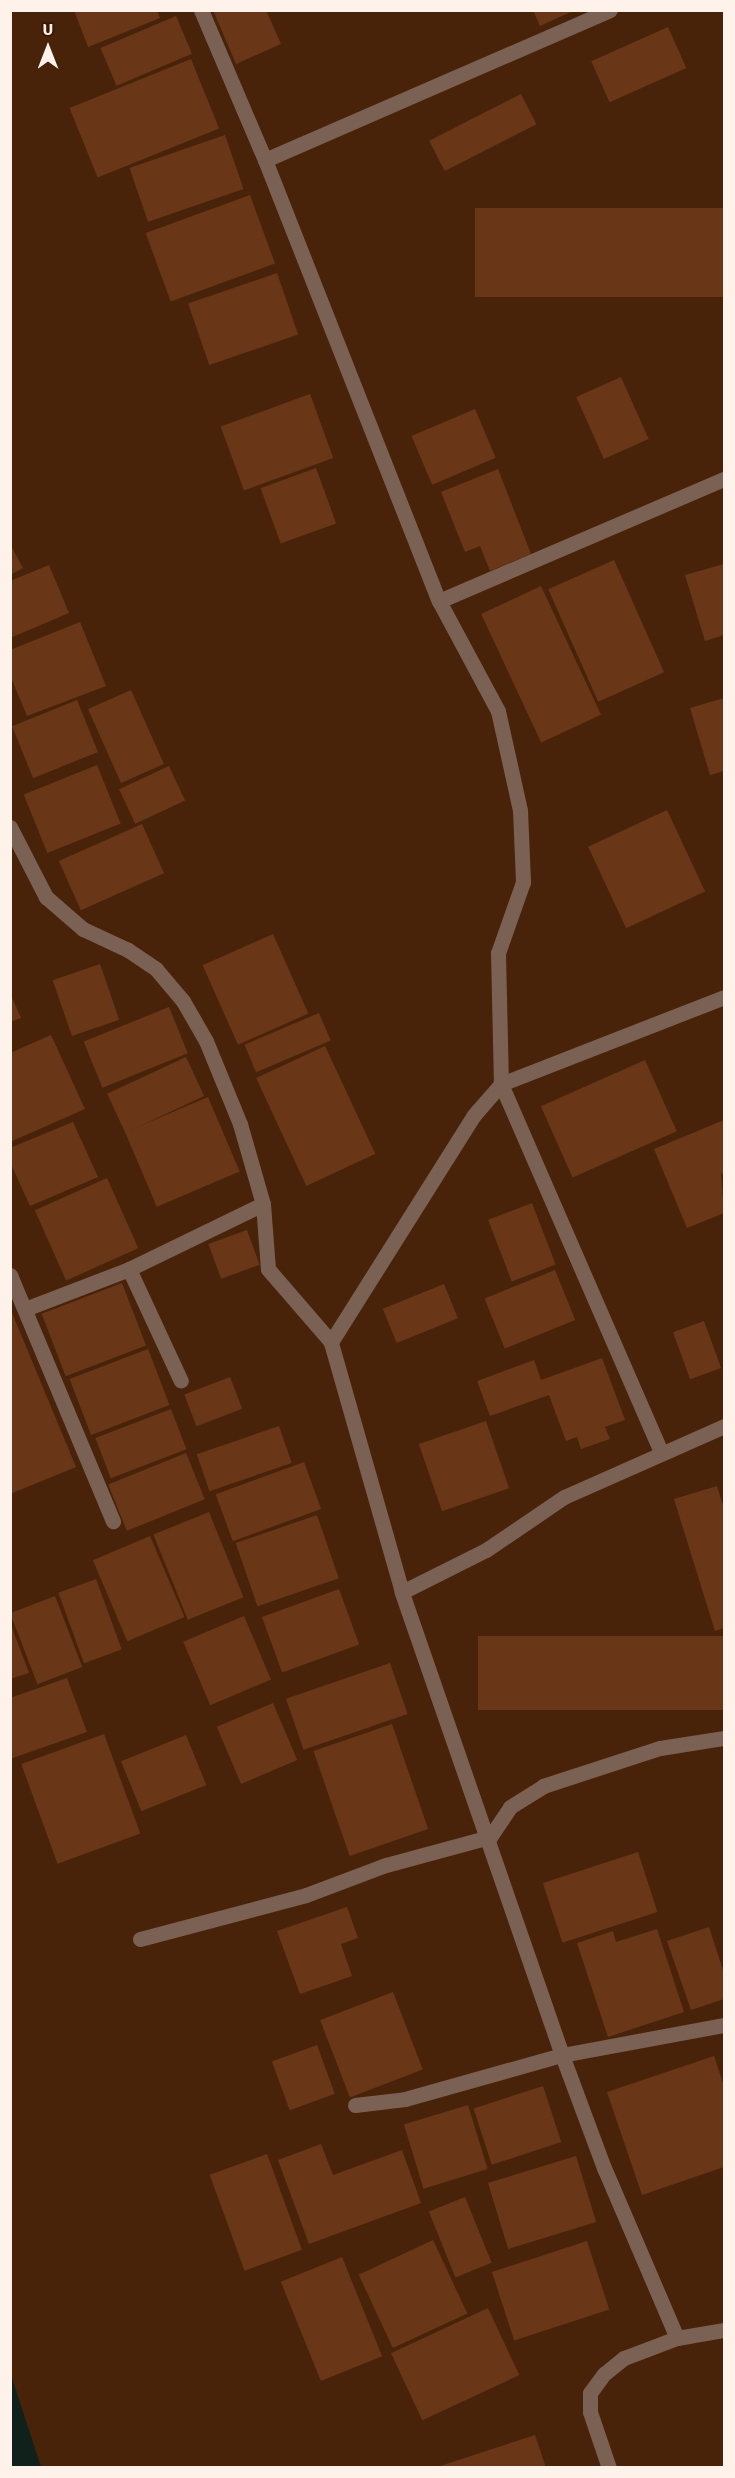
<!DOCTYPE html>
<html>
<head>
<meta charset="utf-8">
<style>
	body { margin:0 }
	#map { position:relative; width:735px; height:2478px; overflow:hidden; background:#48230a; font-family:Signika,sans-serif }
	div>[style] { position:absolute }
	.water>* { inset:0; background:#10211b }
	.building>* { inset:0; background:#693717; transform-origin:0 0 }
	.minor>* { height:15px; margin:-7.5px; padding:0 7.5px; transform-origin:7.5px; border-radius:7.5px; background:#7a6154 }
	span { translate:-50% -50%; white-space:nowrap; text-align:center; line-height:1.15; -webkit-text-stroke:5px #3d1801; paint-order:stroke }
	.frame { position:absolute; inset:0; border:12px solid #fff2eb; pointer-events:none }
	.north { position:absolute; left:18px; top:18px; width:60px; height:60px; -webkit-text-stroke:4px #3d1801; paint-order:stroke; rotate:0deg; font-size:16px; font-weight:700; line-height:24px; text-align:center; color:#fff2eb }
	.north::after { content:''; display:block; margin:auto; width:21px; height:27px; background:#fff2eb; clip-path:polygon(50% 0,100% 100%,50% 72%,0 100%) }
</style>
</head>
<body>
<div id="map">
	<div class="water">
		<div style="clip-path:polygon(11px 2375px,41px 2467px,11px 2467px)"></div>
	</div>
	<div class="building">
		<div style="clip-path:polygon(74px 10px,157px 10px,160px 18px,88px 47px)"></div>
		<div style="clip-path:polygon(213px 10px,266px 10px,281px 44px,236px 64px)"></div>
		<div style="clip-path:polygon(533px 10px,575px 10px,540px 26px)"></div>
		<div style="left:176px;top:16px;width:41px;height:82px;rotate:67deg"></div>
		<div style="left:668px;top:27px;width:45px;height:84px;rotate:66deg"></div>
		<div style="left:191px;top:59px;width:75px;height:131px;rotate:68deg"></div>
		<div style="left:521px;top:94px;width:34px;height:103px;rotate:63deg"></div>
		<div style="left:225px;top:135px;width:57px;height:101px;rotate:71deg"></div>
		<div style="left:250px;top:195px;width:73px;height:111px;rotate:70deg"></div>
		<div style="left:724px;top:208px;width:89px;height:249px;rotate:90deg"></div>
		<div style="left:277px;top:273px;width:65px;height:94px;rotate:71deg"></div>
		<div style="left:621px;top:377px;width:68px;height:49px;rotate:66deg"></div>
		<div style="left:310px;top:394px;width:68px;height:95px;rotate:70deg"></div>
		<div style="left:475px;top:409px;width:53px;height:69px;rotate:67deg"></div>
		<div style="left:316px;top:468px;width:59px;height:59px;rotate:70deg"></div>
		<div style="clip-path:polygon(498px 469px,531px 554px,490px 571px,480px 546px,465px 552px,441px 492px)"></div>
		<div style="clip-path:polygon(10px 544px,23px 568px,10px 575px)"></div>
		<div style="left:614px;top:560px;width:123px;height:72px;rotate:66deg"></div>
		<div style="clip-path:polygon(724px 564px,724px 635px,705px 641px,685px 575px)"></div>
		<div style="clip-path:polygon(49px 565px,69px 613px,10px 638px,10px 581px)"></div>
		<div style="left:541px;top:586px;width:142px;height:66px;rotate:65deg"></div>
		<div style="clip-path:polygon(80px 622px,106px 686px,27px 716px,10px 675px,10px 650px)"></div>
		<div style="left:131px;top:690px;width:81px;height:47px;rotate:66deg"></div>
		<div style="clip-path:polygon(724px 698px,724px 771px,710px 775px,690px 708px)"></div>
		<div style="left:77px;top:700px;width:56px;height:70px;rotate:68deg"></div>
		<div style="left:97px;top:765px;width:63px;height:79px;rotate:68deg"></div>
		<div style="left:169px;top:766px;width:38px;height:55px;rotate:65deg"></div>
		<div style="left:667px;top:810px;width:90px;height:87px;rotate:65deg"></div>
		<div style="left:142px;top:824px;width:54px;height:91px;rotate:66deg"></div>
		<div style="left:273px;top:934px;width:87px;height:77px;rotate:66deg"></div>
		<div style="left:100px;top:964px;width:59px;height:50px;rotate:71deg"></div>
		<div style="clip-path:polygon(10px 993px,21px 1018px,10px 1022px)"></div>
		<div style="left:169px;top:1007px;width:50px;height:92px;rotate:68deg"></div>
		<div style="left:319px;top:1013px;width:30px;height:81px;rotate:67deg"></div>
		<div style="clip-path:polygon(51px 1035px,85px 1109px,10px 1142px,10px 1053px)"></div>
		<div style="left:325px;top:1046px;width:119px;height:76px;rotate:65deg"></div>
		<div style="left:186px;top:1057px;width:43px;height:87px;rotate:65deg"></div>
		<div style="left:645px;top:1060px;width:78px;height:114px;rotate:66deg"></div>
		<div style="left:208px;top:1097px;width:81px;height:90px;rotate:67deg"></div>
		<div style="clip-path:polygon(724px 1120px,724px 1173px,721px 1174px,724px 1213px,687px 1228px,654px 1149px)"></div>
		<div style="clip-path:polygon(73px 1122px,98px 1177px,30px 1206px,10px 1162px,10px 1148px)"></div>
		<div style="left:107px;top:1178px;width:77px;height:79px;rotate:66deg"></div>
		<div style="left:532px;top:1203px;width:66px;height:47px;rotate:69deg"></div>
		<div style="left:247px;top:1230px;width:37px;height:41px;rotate:70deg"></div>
		<div style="left:555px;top:1270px;width:54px;height:76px;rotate:68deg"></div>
		<div style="left:122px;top:1283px;width:67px;height:86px;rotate:69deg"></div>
		<div style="left:444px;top:1284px;width:37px;height:66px;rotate:68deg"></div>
		<div style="clip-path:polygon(10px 1308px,76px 1467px,10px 1494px)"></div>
		<div style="left:704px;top:1321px;width:50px;height:33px;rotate:70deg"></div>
		<div style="left:148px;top:1349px;width:60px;height:84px;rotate:69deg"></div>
		<div style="clip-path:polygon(602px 1358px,625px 1420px,605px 1427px,610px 1439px,581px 1449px,577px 1437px,566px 1441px,549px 1395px,490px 1416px,477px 1381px,534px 1360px,541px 1380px)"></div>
		<div style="left:230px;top:1377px;width:34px;height:49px;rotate:69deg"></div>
		<div style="left:171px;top:1409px;width:43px;height:81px;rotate:69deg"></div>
		<div style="left:486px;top:1421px;width:71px;height:71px;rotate:71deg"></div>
		<div style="left:279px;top:1426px;width:39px;height:87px;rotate:71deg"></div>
		<div style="left:186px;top:1453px;width:50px;height:84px;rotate:68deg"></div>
		<div style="left:304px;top:1462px;width:50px;height:94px;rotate:70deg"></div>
		<div style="clip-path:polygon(717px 1486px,724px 1509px,724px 1628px,715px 1631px,674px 1499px)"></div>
		<div style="left:209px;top:1512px;width:92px;height:60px;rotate:68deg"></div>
		<div style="left:317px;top:1515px;width:67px;height:86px;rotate:71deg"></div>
		<div style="left:150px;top:1536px;width:88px;height:62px;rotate:67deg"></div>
		<div style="left:96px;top:1579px;width:75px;height:40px;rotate:70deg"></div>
		<div style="left:339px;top:1589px;width:59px;height:82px;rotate:70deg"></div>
		<div style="left:55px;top:1596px;width:76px;height:48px;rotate:69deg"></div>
		<div style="left:244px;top:1616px;width:69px;height:66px;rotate:67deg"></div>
		<div style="clip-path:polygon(10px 1622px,29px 1673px,10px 1679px)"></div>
		<div style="left:724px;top:1636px;width:74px;height:246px;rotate:90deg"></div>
		<div style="left:390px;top:1663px;width:54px;height:110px;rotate:71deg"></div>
		<div style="clip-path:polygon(67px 1678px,87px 1732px,10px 1759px,10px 1698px)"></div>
		<div style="left:273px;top:1703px;width:62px;height:61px;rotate:67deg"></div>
		<div style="left:392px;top:1724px;width:111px;height:83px;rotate:71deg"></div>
		<div style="left:104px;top:1734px;width:106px;height:88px;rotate:70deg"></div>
		<div style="left:186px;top:1735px;width:54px;height:70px;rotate:68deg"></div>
		<div style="left:638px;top:1852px;width:63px;height:100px;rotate:72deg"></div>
		<div style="clip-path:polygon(347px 1907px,358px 1938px,341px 1944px,352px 1976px,300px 1994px,277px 1931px)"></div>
		<div style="clip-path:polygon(709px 1927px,724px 1973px,724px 1999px,691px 2010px,667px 1941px)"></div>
		<div style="clip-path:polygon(657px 1929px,684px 2012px,608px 2037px,577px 1943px,613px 1931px,616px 1942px)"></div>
		<div style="left:393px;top:1992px;width:83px;height:78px;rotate:69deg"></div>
		<div style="left:317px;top:2045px;width:52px;height:48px;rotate:70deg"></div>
		<div style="clip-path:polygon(714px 2056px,724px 2086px,724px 2167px,642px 2195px,607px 2092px)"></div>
		<div style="left:543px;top:2086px;width:59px;height:73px;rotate:72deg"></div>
		<div style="left:468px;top:2105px;width:67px;height:67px;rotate:73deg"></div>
		<div style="clip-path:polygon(321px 2144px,333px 2175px,402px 2150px,421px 2203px,309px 2244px,278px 2160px)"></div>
		<div style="left:267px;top:2154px;width:102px;height:61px;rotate:70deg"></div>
		<div style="left:576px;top:2156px;width:69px;height:92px;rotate:73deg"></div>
		<div style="left:465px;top:2197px;width:71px;height:39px;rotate:68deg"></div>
		<div style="left:433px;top:2240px;width:81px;height:82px;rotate:65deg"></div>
		<div style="left:587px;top:2241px;width:72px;height:100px;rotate:72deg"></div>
		<div style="left:342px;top:2257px;width:107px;height:66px;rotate:68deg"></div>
		<div style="left:488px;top:2308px;width:74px;height:107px;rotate:65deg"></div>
		<div style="clip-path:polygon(535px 2435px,546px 2468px,437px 2468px,437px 2467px)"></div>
	</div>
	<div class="minor">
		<div style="left:201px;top:10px;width:163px;rotate:66.9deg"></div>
		<div style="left:265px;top:160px;width:474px;rotate:68.5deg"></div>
		<div style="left:439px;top:601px;width:125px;rotate:61.8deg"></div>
		<div style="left:498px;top:711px;width:101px;rotate:77.5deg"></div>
		<div style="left:520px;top:810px;width:72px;rotate:87.6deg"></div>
		<div style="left:523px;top:882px;width:75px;rotate:109.4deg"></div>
		<div style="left:498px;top:953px;width:131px;rotate:88.7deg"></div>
		<div style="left:501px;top:1084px;width:401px;rotate:66.5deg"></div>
		<div style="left:265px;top:160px;width:376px;rotate:-23.5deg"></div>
		<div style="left:439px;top:601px;width:310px;rotate:-23.2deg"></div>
		<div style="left:10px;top:827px;width:79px;rotate:62.8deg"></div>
		<div style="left:46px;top:897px;width:49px;rotate:40.9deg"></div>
		<div style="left:83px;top:929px;width:50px;rotate:25deg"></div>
		<div style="left:128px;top:950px;width:34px;rotate:34deg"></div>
		<div style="left:156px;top:969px;width:42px;rotate:49.8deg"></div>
		<div style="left:183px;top:1001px;width:46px;rotate:60.1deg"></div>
		<div style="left:206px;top:1041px;width:90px;rotate:67.7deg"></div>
		<div style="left:240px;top:1124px;width:83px;rotate:74deg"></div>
		<div style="left:263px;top:1204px;width:65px;rotate:85.6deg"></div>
		<div style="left:268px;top:1269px;width:96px;rotate:49.2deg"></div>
		<div style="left:129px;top:1269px;width:123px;rotate:65.1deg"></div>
		<div style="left:10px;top:1275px;width:267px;rotate:67.3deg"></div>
		<div style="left:25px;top:1309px;width:111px;rotate:-21deg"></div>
		<div style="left:129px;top:1269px;width:149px;rotate:-25.9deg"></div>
		<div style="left:402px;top:1592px;width:94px;rotate:-26.6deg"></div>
		<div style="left:486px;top:1550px;width:94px;rotate:-34.2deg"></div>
		<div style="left:564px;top:1497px;width:175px;rotate:-23.9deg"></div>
		<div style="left:140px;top:1939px;width:172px;rotate:-14.8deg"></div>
		<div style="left:306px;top:1895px;width:85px;rotate:-20.6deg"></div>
		<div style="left:386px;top:1865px;width:108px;rotate:-15.1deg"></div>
		<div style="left:490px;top:1837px;width:36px;rotate:-56deg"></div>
		<div style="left:510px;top:1807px;width:39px;rotate:-32deg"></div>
		<div style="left:543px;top:1786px;width:123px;rotate:-18deg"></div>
		<div style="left:660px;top:1748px;width:65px;rotate:-8.9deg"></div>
		<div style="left:355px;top:2105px;width:50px;rotate:-6.8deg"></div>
		<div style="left:405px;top:2099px;width:163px;rotate:-15.7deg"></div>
		<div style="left:562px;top:2055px;width:165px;rotate:-10.5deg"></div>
		<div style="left:677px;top:2338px;width:185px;rotate:-113.2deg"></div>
		<div style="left:604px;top:2168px;width:121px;rotate:-110.4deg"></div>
		<div style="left:562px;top:2055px;width:490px;rotate:-109.1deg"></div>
		<div style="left:402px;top:1592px;width:260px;rotate:-105.9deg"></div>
		<div style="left:331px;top:1342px;width:268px;rotate:-57.8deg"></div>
		<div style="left:474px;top:1115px;width:41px;rotate:-48.9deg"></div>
		<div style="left:501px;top:1084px;width:239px;rotate:-21.3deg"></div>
		<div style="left:609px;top:2468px;width:59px;rotate:-108.7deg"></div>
		<div style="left:590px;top:2412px;width:19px;rotate:-90deg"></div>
		<div style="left:590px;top:2393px;width:24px;rotate:-54deg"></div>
		<div style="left:604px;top:2374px;width:26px;rotate:-39deg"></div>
		<div style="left:624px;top:2358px;width:57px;rotate:-20.7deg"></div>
		<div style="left:677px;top:2338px;width:48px;rotate:-9.7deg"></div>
	</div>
	<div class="frame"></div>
	<div class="north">U</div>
</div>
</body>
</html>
